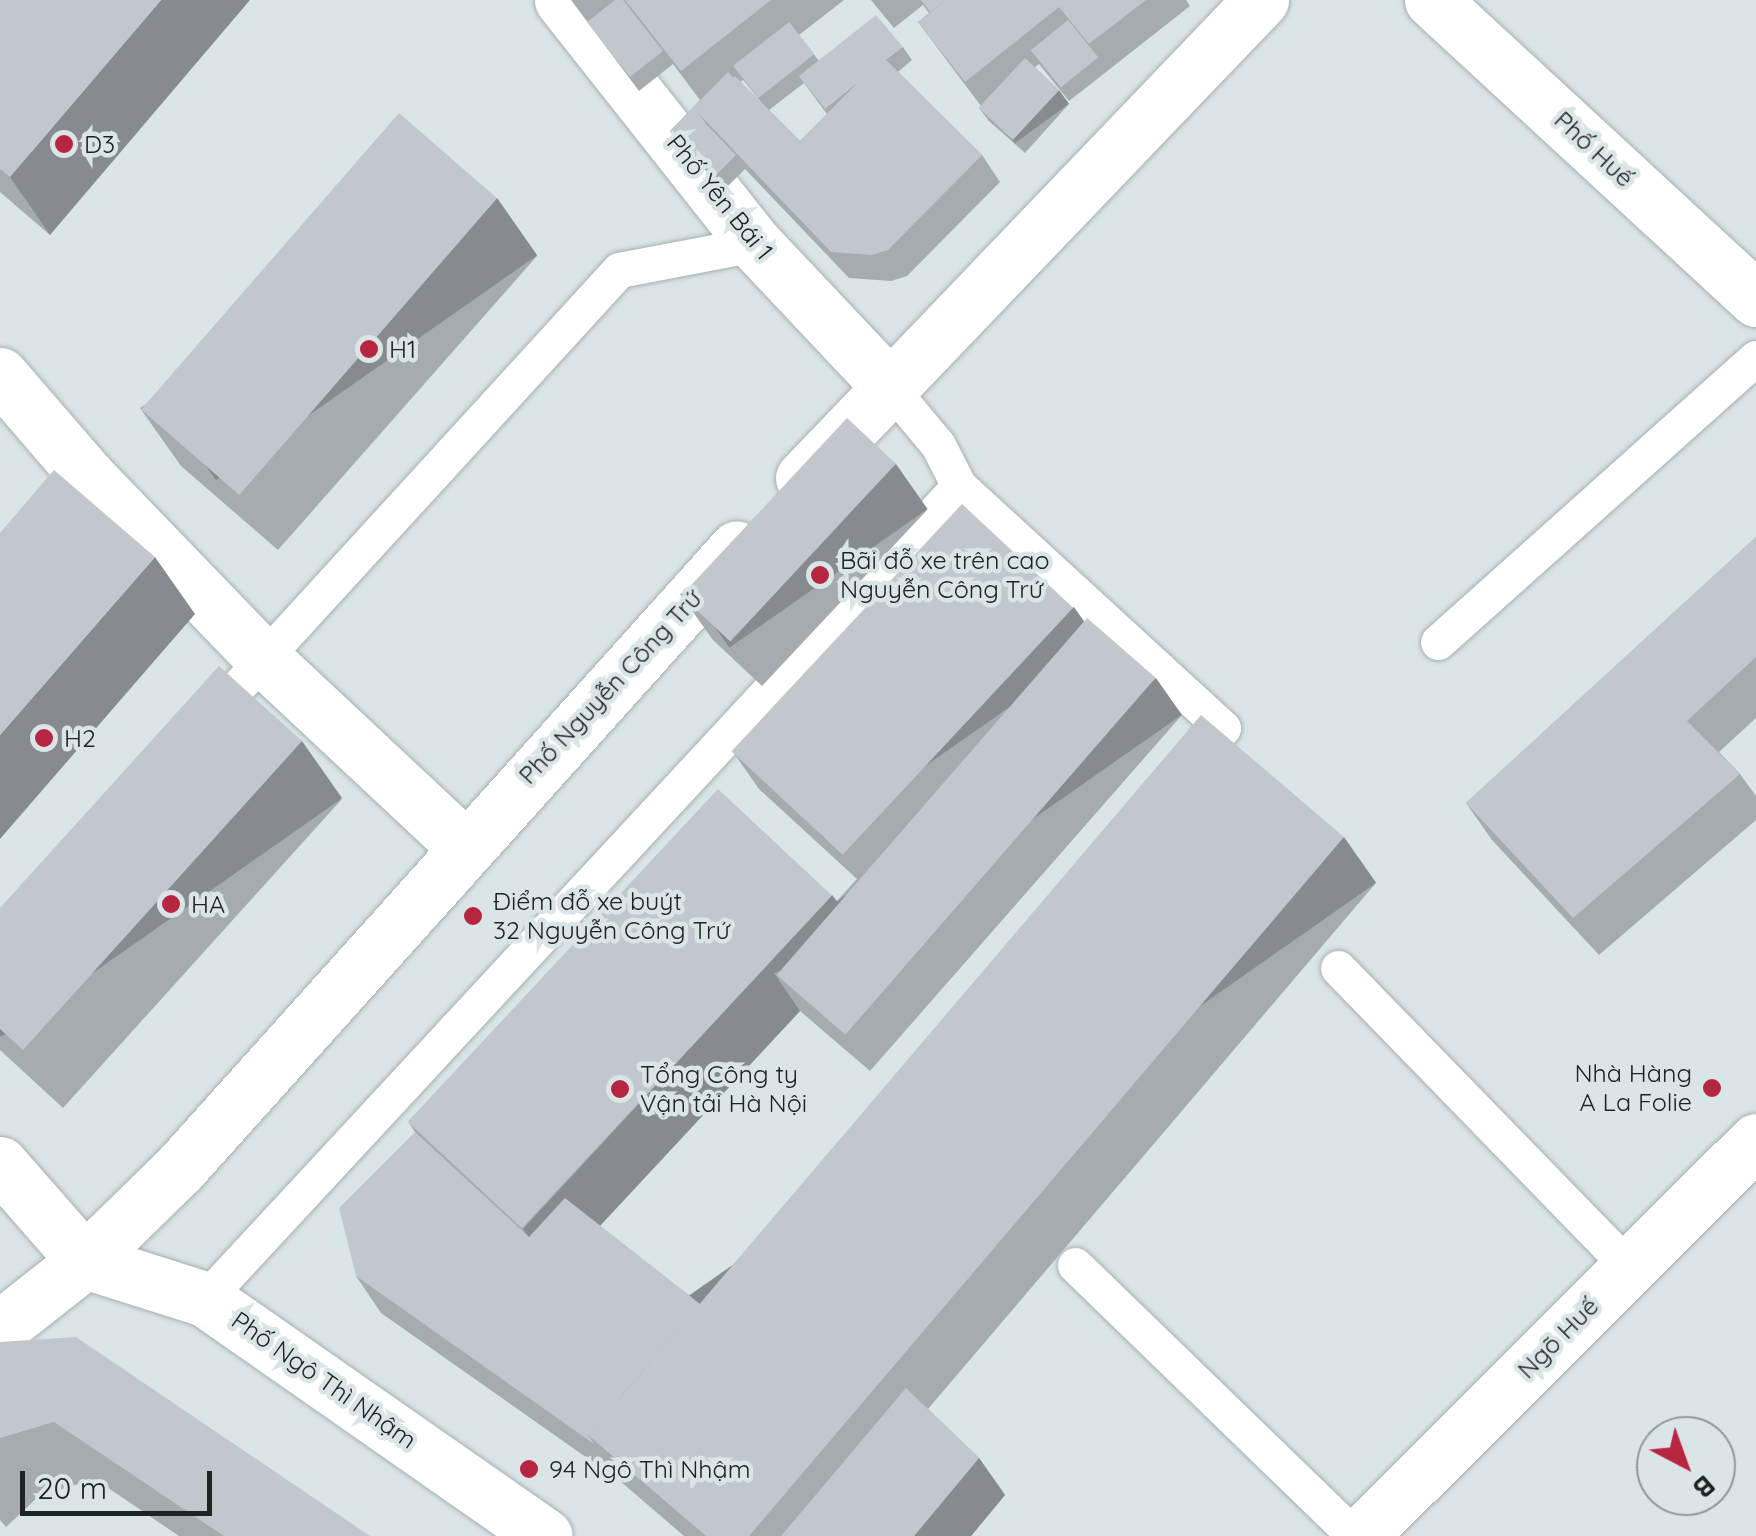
<!DOCTYPE html>
<html>
<head>
<meta charset="utf-8">
<style>
	body { margin:0 }
	#map { position:relative; width:1756px; height:1536px; overflow:hidden; background:#dae5e8; font-family:Quicksand,sans-serif }
	div>[style] { position:absolute }
	.roads { filter:drop-shadow(0 0 2px #a6b0b3) drop-shadow(0 0 2px #a6b0b3) }
	.lane>* { height:35px; margin:-17.5px; padding:0 17.5px; transform-origin:17.5px; border-radius:17.5px; background:#fff }
	.street>* { height:55px; margin:-27.5px; padding:0 27.5px; transform-origin:27.5px; border-radius:27.5px; background:#fff }
	.secondary>* { height:55px; margin:-27.5px; padding:0 27.5px; transform-origin:27.5px; border-radius:27.5px; background:#fff }
	.wall>* { inset:0; background:#a6abb0 }
	.shaded-wall>* { inset:0; background:#878b90; transform-origin:0 0 }
	.building>* { inset:0; background:#c1c7cd; transform-origin:0 0 }
	.dots>* { width:28px; height:28px; translate:-50% -50%; box-sizing:border-box; border:5px solid #dae5e8; border-radius:50% }
	span { translate:-50% -50%; white-space:nowrap; text-align:center; line-height:1.15; -webkit-text-stroke:9px #dae5e8; paint-order:stroke }
	.poi-label { font-size:25px; color:#202324 }
	.left { translate:0 -50%; text-align:left }
	.right { translate:-100% -50%; text-align:right }
	.street-label { font-size:25px; color:#202324 }
	.north { position:absolute; left:1636px; top:1416px; width:100px; height:100px; box-sizing:border-box; background:#dae5e8; border:2px solid #90979a; border-radius:50%; rotate:139deg; font-size:28px; font-weight:700; line-height:40px; text-align:center; color:#202324 }
	.north::after { content:''; display:block; margin:auto; width:35px; height:45px; background:#b72641; clip-path:polygon(50% 0,100% 100%,50% 72%,0 100%) }
	.scale { position:absolute; left:20px; top:1471px; width:192px; height:45px; box-sizing:border-box; border:5px solid #202324; border-top:0; padding-left:12px; font-size:30px; line-height:35px; white-space:nowrap; color:#202324; -webkit-text-stroke:8px #dae5e8; paint-order:stroke }
</style>
</head>
<body>
<div id="map">
	<div class="roads">
		<div class="lane">
			<div style="left:888px;top:385px;width:78px;rotate:50.2deg"></div>
			<div style="left:938px;top:445px;width:46px;rotate:62.9deg"></div>
			<div style="left:959px;top:486px;width:358px;rotate:42.5deg"></div>
			<div style="left:1223px;top:728px;width:52px;rotate:132.6deg"></div>
			<div style="left:1438px;top:642px;width:426px;rotate:-41.8deg"></div>
			<div style="left:210px;top:717px;width:606px;rotate:-47.54deg"></div>
			<div style="left:619px;top:270px;width:138px;rotate:-10.8deg"></div>
			<div style="left:1338px;top:968px;width:417px;rotate:45.8deg"></div>
			<div style="left:1075px;top:1265px;width:390px;rotate:44.1deg"></div>
			<div style="left:205px;top:1299px;width:1109px;rotate:-47.16deg"></div>
		</div>
		<div class="street">
			<div style="left:562px;top:0;width:311px;rotate:51.7deg"></div>
			<div style="left:755px;top:244px;width:194px;rotate:46.7deg"></div>
			<div style="left:0;top:375px;width:135px;rotate:49.2deg"></div>
			<div style="left:88px;top:477px;width:252px;rotate:46deg"></div>
			<div style="left:263px;top:658px;width:274px;rotate:43.1deg"></div>
			<div style="left:0;top:1164px;width:129px;rotate:48.8deg"></div>
			<div style="left:1360px;top:1536px;width:559px;rotate:-44.93deg"></div>
		</div>
		<div class="secondary">
			<div style="left:1432px;top:0;width:441px;rotate:42.7deg"></div>
			<div style="left:803px;top:478px;width:662px;rotate:-46.22deg"></div>
			<div style="left:85px;top:1261px;width:126px;rotate:17.6deg"></div>
			<div style="left:205px;top:1299px;width:414px;rotate:34.9deg"></div>
			<div style="left:0;top:1328px;width:108px;rotate:-38.2deg"></div>
			<div style="left:85px;top:1261px;width:133px;rotate:-44.4deg"></div>
			<div style="left:180px;top:1168px;width:833px;rotate:-48.06deg"></div>
		</div>
	</div>
	<div class="wall">
		<div style="clip-path:polygon(0 0,50px 235px,0 192px)"></div>
		<div style="clip-path:polygon(evenodd,571px 0,844px 0,799px 35px,819px 61px,903px 47px,912px 60px,898px 72px,982px 155px,1000px 182px,907px 276px,891px 281px,849px 278px,745px 169px,725px 189px,679px 145px,670px 131px,700px 100px,673px 64px,639px 91px,571px 0,743px 80px,762px 103px,740px 82px,743px 80px,571px 0,804px 83px,827px 114px,800px 141px,769px 110px,804px 83px)"></div>
		<div style="clip-path:polygon(871px 0,1186px 0,1190px 6px,1069px 101px,1039px 64px,1035px 67px,1069px 104px,1025px 153px,989px 121px,979px 108px,981px 106px,918px 22px,929px 13px,923px 5px,894px 28px)"></div>
		<div style="clip-path:polygon(497px 198px,537px 256px,278px 550px,181px 466px,140px 408px)"></div>
		<div style="clip-path:polygon(928px 509px,762px 686px,713px 640px,680px 594px)"></div>
		<div style="clip-path:polygon(1756px 537px,1756px 718px,1719px 752px,1740px 774px,1756px 796px,1756px 820px,1599px 955px,1492px 840px,1466px 803px)"></div>
		<div style="clip-path:polygon(1084px 621px,1182px 715px,870px 1071px,800px 1011px,600px 1226px,700px 1304px,1376px 883px,928px 1409px,979px 1458px,1005px 1495px,971px 1536px,684px 1536px,620px 1481px,381px 1313px,356px 1276px,415px 1132px,409px 1123px,832px 895px,837px 901px,857px 879px,759px 789px,733px 752px)"></div>
		<div style="clip-path:polygon(342px 799px,63px 1108px,0 1050px,0 908px)"></div>
		<div style="clip-path:polygon(0 1342px,370px 1536px,179px 1536px,95px 1479px,39px 1496px,6px 1527px,0 1520px)"></div>
	</div>
	<div class="shaded-wall">
		<div style="clip-path:polygon(161px 0,250px 0,50px 235px,10px 177px)"></div>
		<div style="left:1059px;top:90px;width:17px;height:67px;rotate:54deg"></div>
		<div style="left:497px;top:198px;width:70px;height:392px;rotate:55deg"></div>
		<div style="left:896px;top:464px;width:55px;height:242px;rotate:55deg"></div>
		<div style="clip-path:polygon(155px 557px,195px 614px,0 839px,0 735px)"></div>
		<div style="left:1074px;top:607px;width:45px;height:338px;rotate:55deg"></div>
		<div style="left:1156px;top:678px;width:45px;height:473px;rotate:55deg"></div>
		<div style="left:302px;top:741px;width:70px;height:416px;rotate:55deg"></div>
		<div style="left:1344px;top:837px;width:56px;height:918px;rotate:55deg"></div>
		<div style="clip-path:polygon(832px 895px,865px 941px,774px 973px,800px 1011px,555px 1274px,523px 1229px)"></div>
		<div style="clip-path:polygon(979px 1458px,1005px 1495px,971px 1536px,914px 1536px)"></div>
	</div>
	<div class="building">
		<div style="clip-path:polygon(0 0,161px 0,10px 177px,0 169px)"></div>
		<div style="clip-path:polygon(615px 0,623px 0,663px 51px,630px 77px,587px 22px)"></div>
		<div style="clip-path:polygon(625px 0,771px 0,681px 71px)"></div>
		<div style="clip-path:polygon(921px 0,946px 0,930px 12px)"></div>
		<div style="clip-path:polygon(946px 0,1146px 0,1089px 44px,1059px 7px,965px 82px,918px 22px)"></div>
		<div style="clip-path:polygon(876px 15px,903px 47px,886px 60px,883px 57px,861px 80px,825px 109px,799px 76px)"></div>
		<div style="left:1068px;top:20px;width:48px;height:48px;rotate:51deg"></div>
		<div style="left:789px;top:22px;width:41px;height:71px;rotate:52deg"></div>
		<div style="clip-path:polygon(883px 57px,982px 155px,888px 250px,872px 255px,831px 252px,698px 113px,735px 76px,800px 141px)"></div>
		<div style="left:1025px;top:58px;width:47px;height:68px;rotate:43deg"></div>
		<div style="clip-path:polygon(728px 72px,734px 78px,698px 113px,707px 125px,736px 155px,715px 176px,670px 131px)"></div>
		<div style="left:399px;top:113px;width:130px;height:393px;rotate:41deg"></div>
		<div style="left:847px;top:418px;width:67px;height:243px;rotate:43deg"></div>
		<div style="clip-path:polygon(54px 470px,155px 557px,0 735px,0 533px)"></div>
		<div style="left:962px;top:504px;width:152px;height:338px;rotate:43deg"></div>
		<div style="clip-path:polygon(1756px 537px,1756px 657px,1687px 721px,1740px 774px,1573px 918px,1466px 803px)"></div>
		<div style="left:1087px;top:618px;width:91px;height:473px;rotate:41deg"></div>
		<div style="clip-path:polygon(219px 666px,302px 741px,23px 1050px,0 1029px,0 908px)"></div>
		<div style="clip-path:polygon(1201px 715px,1344px 837px,749px 1536px,706px 1536px,588px 1435px)"></div>
		<div style="left:718px;top:789px;width:156px;height:455px;rotate:43deg"></div>
		<div style="clip-path:polygon(415px 1132px,529px 1237px,565px 1198px,700px 1304px,588px 1435px,594px 1444px,356px 1276px,339px 1208px)"></div>
		<div style="clip-path:polygon(76px 1337px,370px 1536px,224px 1536px,54px 1422px,0 1438px,0 1342px)"></div>
		<div style="clip-path:polygon(906px 1388px,979px 1458px,914px 1536px,781px 1536px)"></div>
	</div>
	<div class="dots">
		<div style="left:64px;top:144px;background:#b72641"></div>
		<div style="left:369px;top:349px;background:#b72641"></div>
		<div style="left:820px;top:575px;background:#b72641"></div>
		<div style="left:44px;top:738px;background:#b72641"></div>
		<div style="left:171px;top:904px;background:#b72641"></div>
		<div style="left:473px;top:916px;background:#b72641"></div>
		<div style="left:1712px;top:1088px;background:#b72641"></div>
		<div style="left:620px;top:1089px;background:#b72641"></div>
		<div style="left:529px;top:1469px;background:#b72641"></div>
	</div>
	<div class="poi-label">
		<span class="left" style="left:84px;top:144px">D3</span>
		<span class="left" style="left:389px;top:349px">H1</span>
		<span class="left" style="left:840px;top:575px">Bãi đỗ xe trên cao<br>Nguyễn Công Trứ</span>
		<span class="left" style="left:64px;top:738px">H2</span>
		<span class="left" style="left:493px;top:916px">Điểm đỗ xe buýt<br>32 Nguyễn Công Trứ</span>
		<span class="left" style="left:191px;top:904px">HA</span>
		<span class="right" style="left:1692px;top:1088px">Nhà Hàng<br>A La Folie</span>
		<span class="left" style="left:640px;top:1089px">Tổng Công ty<br>Vận tải Hà Nội</span>
		<span class="left" style="left:549px;top:1469px">94 Ngô Thì Nhậm</span>
	</div>
	<div class="street-label">
		<span style="left:1594px;top:149px;rotate:43deg">Phố Huế</span>
		<span style="left:720px;top:197px;rotate:51deg">Phố Yên Bái 1</span>
		<span style="left:610px;top:687px;rotate:-47deg">Phố Nguyễn Công Trứ</span>
		<span style="left:1558px;top:1338px;rotate:-45deg">Ngõ Huế</span>
		<span style="left:324px;top:1380px;rotate:35deg">Phố Ngô Thì Nhậm</span>
	</div>
	<div class="north">B</div>
	<div class="scale">20 m</div>
</div>
</body>
</html>
